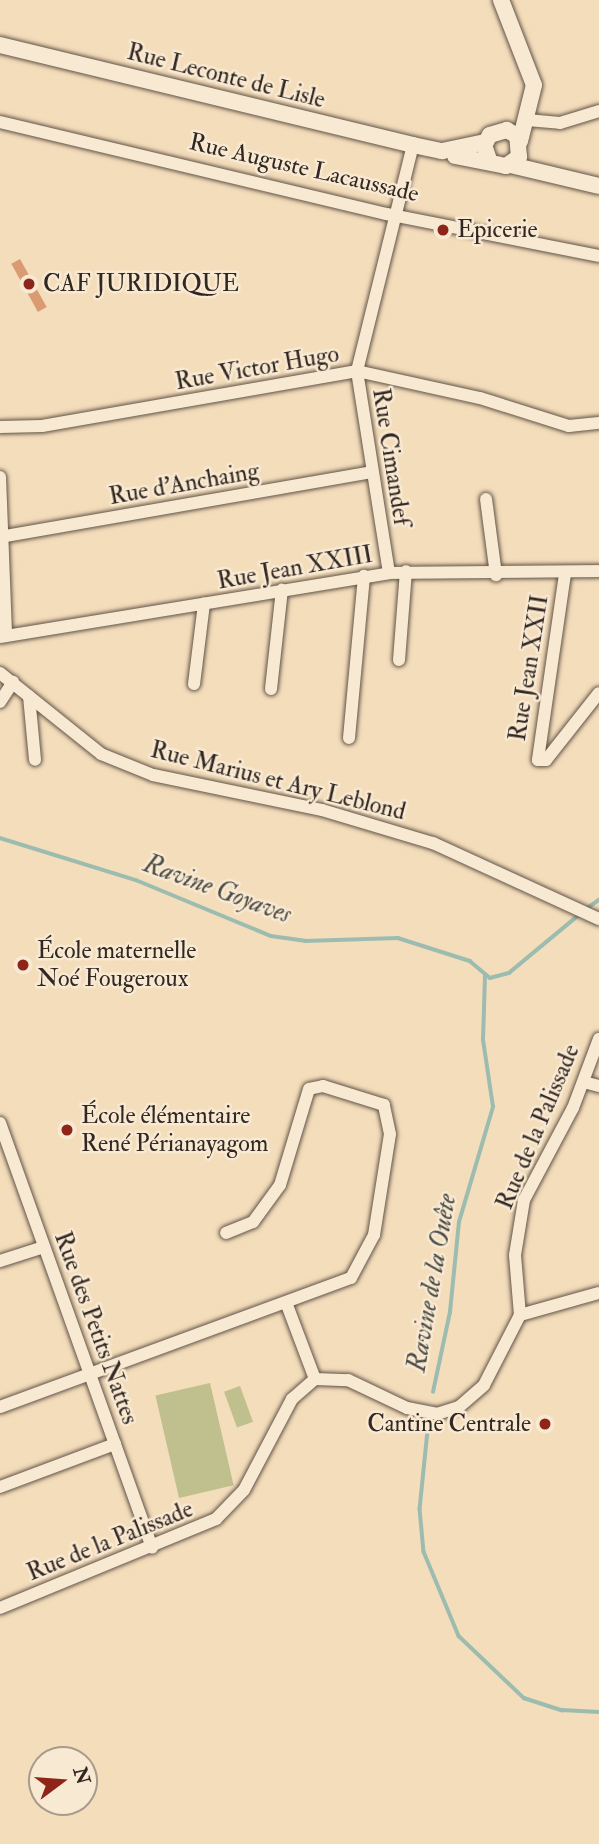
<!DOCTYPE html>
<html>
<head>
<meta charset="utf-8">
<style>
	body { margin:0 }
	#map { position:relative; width:599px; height:1844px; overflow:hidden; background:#f4ddbb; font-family:"IM FELL Double Pica",serif }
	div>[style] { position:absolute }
	.green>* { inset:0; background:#bfc08d; transform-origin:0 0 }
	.stream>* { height:3.5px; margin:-1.75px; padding:0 1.75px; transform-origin:1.75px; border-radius:1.75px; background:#9cbcb0 }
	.building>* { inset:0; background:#db9b72; transform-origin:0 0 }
	.roads { filter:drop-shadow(0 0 2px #625448) drop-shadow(0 0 2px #625448) }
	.street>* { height:12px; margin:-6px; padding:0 6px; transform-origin:6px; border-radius:6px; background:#f8e9d3 }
	.secondary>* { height:16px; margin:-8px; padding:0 8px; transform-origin:8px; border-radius:8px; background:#f8e9d3 }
	.dots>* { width:19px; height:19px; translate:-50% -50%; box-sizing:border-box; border:4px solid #f8e9d3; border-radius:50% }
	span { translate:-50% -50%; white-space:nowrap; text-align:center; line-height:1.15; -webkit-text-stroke:5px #f8e9d3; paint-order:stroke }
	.street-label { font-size:24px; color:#322721 }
	.poi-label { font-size:24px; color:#322721 }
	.left { translate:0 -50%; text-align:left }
	.right { translate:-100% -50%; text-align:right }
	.water-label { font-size:26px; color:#4c4c45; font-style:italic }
	.north { position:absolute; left:28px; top:1746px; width:70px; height:70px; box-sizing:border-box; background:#f8e9d3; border:2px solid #a99b8c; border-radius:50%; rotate:74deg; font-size:19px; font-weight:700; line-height:28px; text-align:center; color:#322721 }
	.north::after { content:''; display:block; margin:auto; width:24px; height:32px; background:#8f2418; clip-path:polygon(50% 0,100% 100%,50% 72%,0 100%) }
</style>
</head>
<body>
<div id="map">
	<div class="green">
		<div style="left:210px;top:1383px;width:105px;height:56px;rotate:77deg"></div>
		<div style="left:240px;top:1386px;width:38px;height:17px;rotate:70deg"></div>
	</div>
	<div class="stream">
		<div style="left:0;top:838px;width:142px;rotate:17.2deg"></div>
		<div style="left:136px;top:880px;width:146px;rotate:22.5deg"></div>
		<div style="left:271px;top:936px;width:34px;rotate:8deg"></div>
		<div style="left:305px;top:941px;width:93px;rotate:-1.8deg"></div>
		<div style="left:398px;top:938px;width:76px;rotate:17.7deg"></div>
		<div style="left:470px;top:961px;width:26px;rotate:40deg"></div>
		<div style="left:490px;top:978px;width:20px;rotate:-15deg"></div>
		<div style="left:509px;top:973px;width:92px;rotate:-39.7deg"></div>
		<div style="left:586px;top:909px;width:16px;rotate:-35deg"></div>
		<div style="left:433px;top:1392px;width:82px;rotate:-78deg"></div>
		<div style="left:450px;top:1312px;width:90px;rotate:-84.3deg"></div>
		<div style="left:459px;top:1222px;width:120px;rotate:-73.5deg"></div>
		<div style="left:493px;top:1107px;width:68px;rotate:-98.5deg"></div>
		<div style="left:483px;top:1040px;width:65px;rotate:-88.2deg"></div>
		<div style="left:429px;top:1421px;width:88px;rotate:95.8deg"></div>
		<div style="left:420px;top:1509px;width:43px;rotate:84.7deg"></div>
		<div style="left:424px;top:1552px;width:91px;rotate:67.4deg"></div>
		<div style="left:459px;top:1636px;width:90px;rotate:43.6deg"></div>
		<div style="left:524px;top:1698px;width:40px;rotate:18deg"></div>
		<div style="left:562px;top:1710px;width:37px;rotate:3deg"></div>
	</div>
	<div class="building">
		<div style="left:20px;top:259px;width:55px;height:10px;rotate:61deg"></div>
	</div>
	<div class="roads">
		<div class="street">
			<div style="left:527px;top:120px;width:33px;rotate:5deg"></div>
			<div style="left:560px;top:123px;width:41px;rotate:-17.1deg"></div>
			<div style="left:0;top:122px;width:398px;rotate:13.4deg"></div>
			<div style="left:387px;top:214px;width:216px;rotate:11.2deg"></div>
			<div style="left:0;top:427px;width:42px;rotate:-1.4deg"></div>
			<div style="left:42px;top:426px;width:320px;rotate:-9.9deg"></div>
			<div style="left:357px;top:371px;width:126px;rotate:12.4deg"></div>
			<div style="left:480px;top:398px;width:93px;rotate:17.5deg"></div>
			<div style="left:569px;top:426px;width:30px;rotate:-6deg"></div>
			<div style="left:0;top:477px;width:158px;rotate:87.8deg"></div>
			<div style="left:486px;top:499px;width:77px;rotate:82.5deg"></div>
			<div style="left:0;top:537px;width:377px;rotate:-9.9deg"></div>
			<div style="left:389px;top:573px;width:205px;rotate:-99deg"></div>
			<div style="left:357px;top:371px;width:233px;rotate:-76.1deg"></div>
			<div style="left:565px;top:574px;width:188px;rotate:98.3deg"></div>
			<div style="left:538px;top:760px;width:8px"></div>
			<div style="left:546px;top:760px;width:85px;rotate:-51.7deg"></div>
			<div style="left:0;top:637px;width:394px;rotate:-9.3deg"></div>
			<div style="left:389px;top:573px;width:210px;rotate:-0.5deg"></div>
			<div style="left:399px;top:660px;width:89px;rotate:-85.5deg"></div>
			<div style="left:0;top:673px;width:129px;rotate:38.7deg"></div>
			<div style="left:101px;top:754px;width:56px;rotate:22deg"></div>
			<div style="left:153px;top:775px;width:173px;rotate:11.7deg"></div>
			<div style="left:322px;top:810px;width:116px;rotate:16.6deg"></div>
			<div style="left:433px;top:843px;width:183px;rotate:24.6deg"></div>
			<div style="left:194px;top:684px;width:81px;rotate:-82.9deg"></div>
			<div style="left:271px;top:689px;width:100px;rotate:-83.7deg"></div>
			<div style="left:29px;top:696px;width:64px;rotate:84.6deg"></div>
			<div style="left:0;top:702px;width:24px;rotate:-57deg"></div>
			<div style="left:349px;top:738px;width:163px;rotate:-84.7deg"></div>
			<div style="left:584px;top:1082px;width:16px;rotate:15deg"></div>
			<div style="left:0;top:1123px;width:451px;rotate:70.3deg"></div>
			<div style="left:0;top:1261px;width:46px;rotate:-17.7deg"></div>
			<div style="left:287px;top:1305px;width:79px;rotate:69.3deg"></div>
			<div style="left:520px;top:1315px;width:82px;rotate:-15.6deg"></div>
			<div style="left:0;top:1407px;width:374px;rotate:-20.2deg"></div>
			<div style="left:351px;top:1278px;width:49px;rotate:-61.9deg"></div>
			<div style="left:374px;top:1235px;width:102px;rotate:-81deg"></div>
			<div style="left:390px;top:1134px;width:30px;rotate:-102deg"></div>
			<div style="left:384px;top:1105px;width:64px;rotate:-162.7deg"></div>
			<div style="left:323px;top:1086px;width:14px;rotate:168deg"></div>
			<div style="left:309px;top:1089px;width:100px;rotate:106.8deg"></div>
			<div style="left:280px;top:1185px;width:46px;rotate:126.1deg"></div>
			<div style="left:253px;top:1222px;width:29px;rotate:158deg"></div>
			<div style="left:0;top:1487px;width:123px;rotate:-20.5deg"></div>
			<div style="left:0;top:1608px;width:234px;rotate:-22.4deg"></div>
			<div style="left:216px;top:1519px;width:40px;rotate:-46deg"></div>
			<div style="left:244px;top:1490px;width:103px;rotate:-62.2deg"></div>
			<div style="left:292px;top:1399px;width:30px;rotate:-41deg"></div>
			<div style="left:315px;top:1379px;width:33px;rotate:2deg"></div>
			<div style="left:348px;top:1380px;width:65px;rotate:25.4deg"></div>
			<div style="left:407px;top:1408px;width:31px;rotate:11deg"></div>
			<div style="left:437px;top:1414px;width:23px;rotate:-18deg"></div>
			<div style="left:459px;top:1407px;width:33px;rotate:-41deg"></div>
			<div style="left:484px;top:1385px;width:79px;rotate:-62.8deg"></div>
			<div style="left:520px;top:1315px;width:60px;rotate:-94.8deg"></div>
			<div style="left:515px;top:1255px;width:56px;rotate:-80.7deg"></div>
			<div style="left:524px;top:1200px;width:104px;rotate:-62deg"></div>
			<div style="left:573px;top:1108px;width:74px;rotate:-69.4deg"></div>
		</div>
		<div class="secondary">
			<div style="left:501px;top:0;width:91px;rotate:68.8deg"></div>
			<div style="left:534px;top:85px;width:58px;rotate:104deg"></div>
			<div style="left:0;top:45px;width:425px;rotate:13.6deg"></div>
			<div style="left:413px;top:145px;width:30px;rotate:12deg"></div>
			<div style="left:442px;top:151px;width:45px;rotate:-11.6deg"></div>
			<div style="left:455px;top:156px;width:52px;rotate:11.1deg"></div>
			<div style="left:506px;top:166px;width:16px;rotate:-35deg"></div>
			<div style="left:519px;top:157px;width:21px;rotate:-95deg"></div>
			<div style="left:517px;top:136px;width:12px;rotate:-149deg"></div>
			<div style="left:507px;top:130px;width:18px;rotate:164deg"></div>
			<div style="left:490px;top:135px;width:12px;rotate:121deg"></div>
			<div style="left:484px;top:145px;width:18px;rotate:71deg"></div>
			<div style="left:511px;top:165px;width:90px;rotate:13.4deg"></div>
		</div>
	</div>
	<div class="dots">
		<div style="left:443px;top:230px;background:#8f2418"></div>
		<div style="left:29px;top:284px;background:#8f2418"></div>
		<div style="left:23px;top:965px;background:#8f2418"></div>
		<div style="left:67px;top:1130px;background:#8f2418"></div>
		<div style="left:545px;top:1424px;background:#8f2418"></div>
	</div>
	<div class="street-label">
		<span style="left:226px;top:76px;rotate:14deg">Rue Leconte de Lisle</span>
		<span style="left:304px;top:168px;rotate:13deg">Rue Auguste Lacaussade</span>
		<span style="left:257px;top:368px;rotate:-10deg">Rue Victor Hugo</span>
		<span style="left:391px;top:457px;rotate:81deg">Rue Cimandef</span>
		<span style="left:184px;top:484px;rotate:-10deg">Rue d'Anchaing</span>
		<span style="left:295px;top:568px;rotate:-10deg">Rue Jean XXIII</span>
		<span style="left:529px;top:668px;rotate:-81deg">Rue Jean XXII</span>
		<span style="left:278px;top:781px;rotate:14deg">Rue Marius et Ary Leblond</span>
		<span style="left:538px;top:1127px;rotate:-67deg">Rue de la Palissade</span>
		<span style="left:96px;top:1328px;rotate:70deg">Rue des Petits Nattes</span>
		<span style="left:110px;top:1541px;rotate:-22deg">Rue de la Palissade</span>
	</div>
	<div class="poi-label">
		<span class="left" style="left:457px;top:230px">Epicerie</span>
		<span class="left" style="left:43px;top:284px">CAF JURIDIQUE</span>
		<span class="left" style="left:37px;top:965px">École maternelle<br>Noé Fougeroux</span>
		<span class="left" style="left:81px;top:1130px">École élémentaire<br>René Périanayagom</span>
		<span class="right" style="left:531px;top:1424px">Cantine Centrale</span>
	</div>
	<div class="water-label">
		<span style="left:217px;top:890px;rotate:20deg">Ravine Goyaves</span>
		<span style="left:433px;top:1283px;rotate:-80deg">Ravine de la Ouête</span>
	</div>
	<div class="north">N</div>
</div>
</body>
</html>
